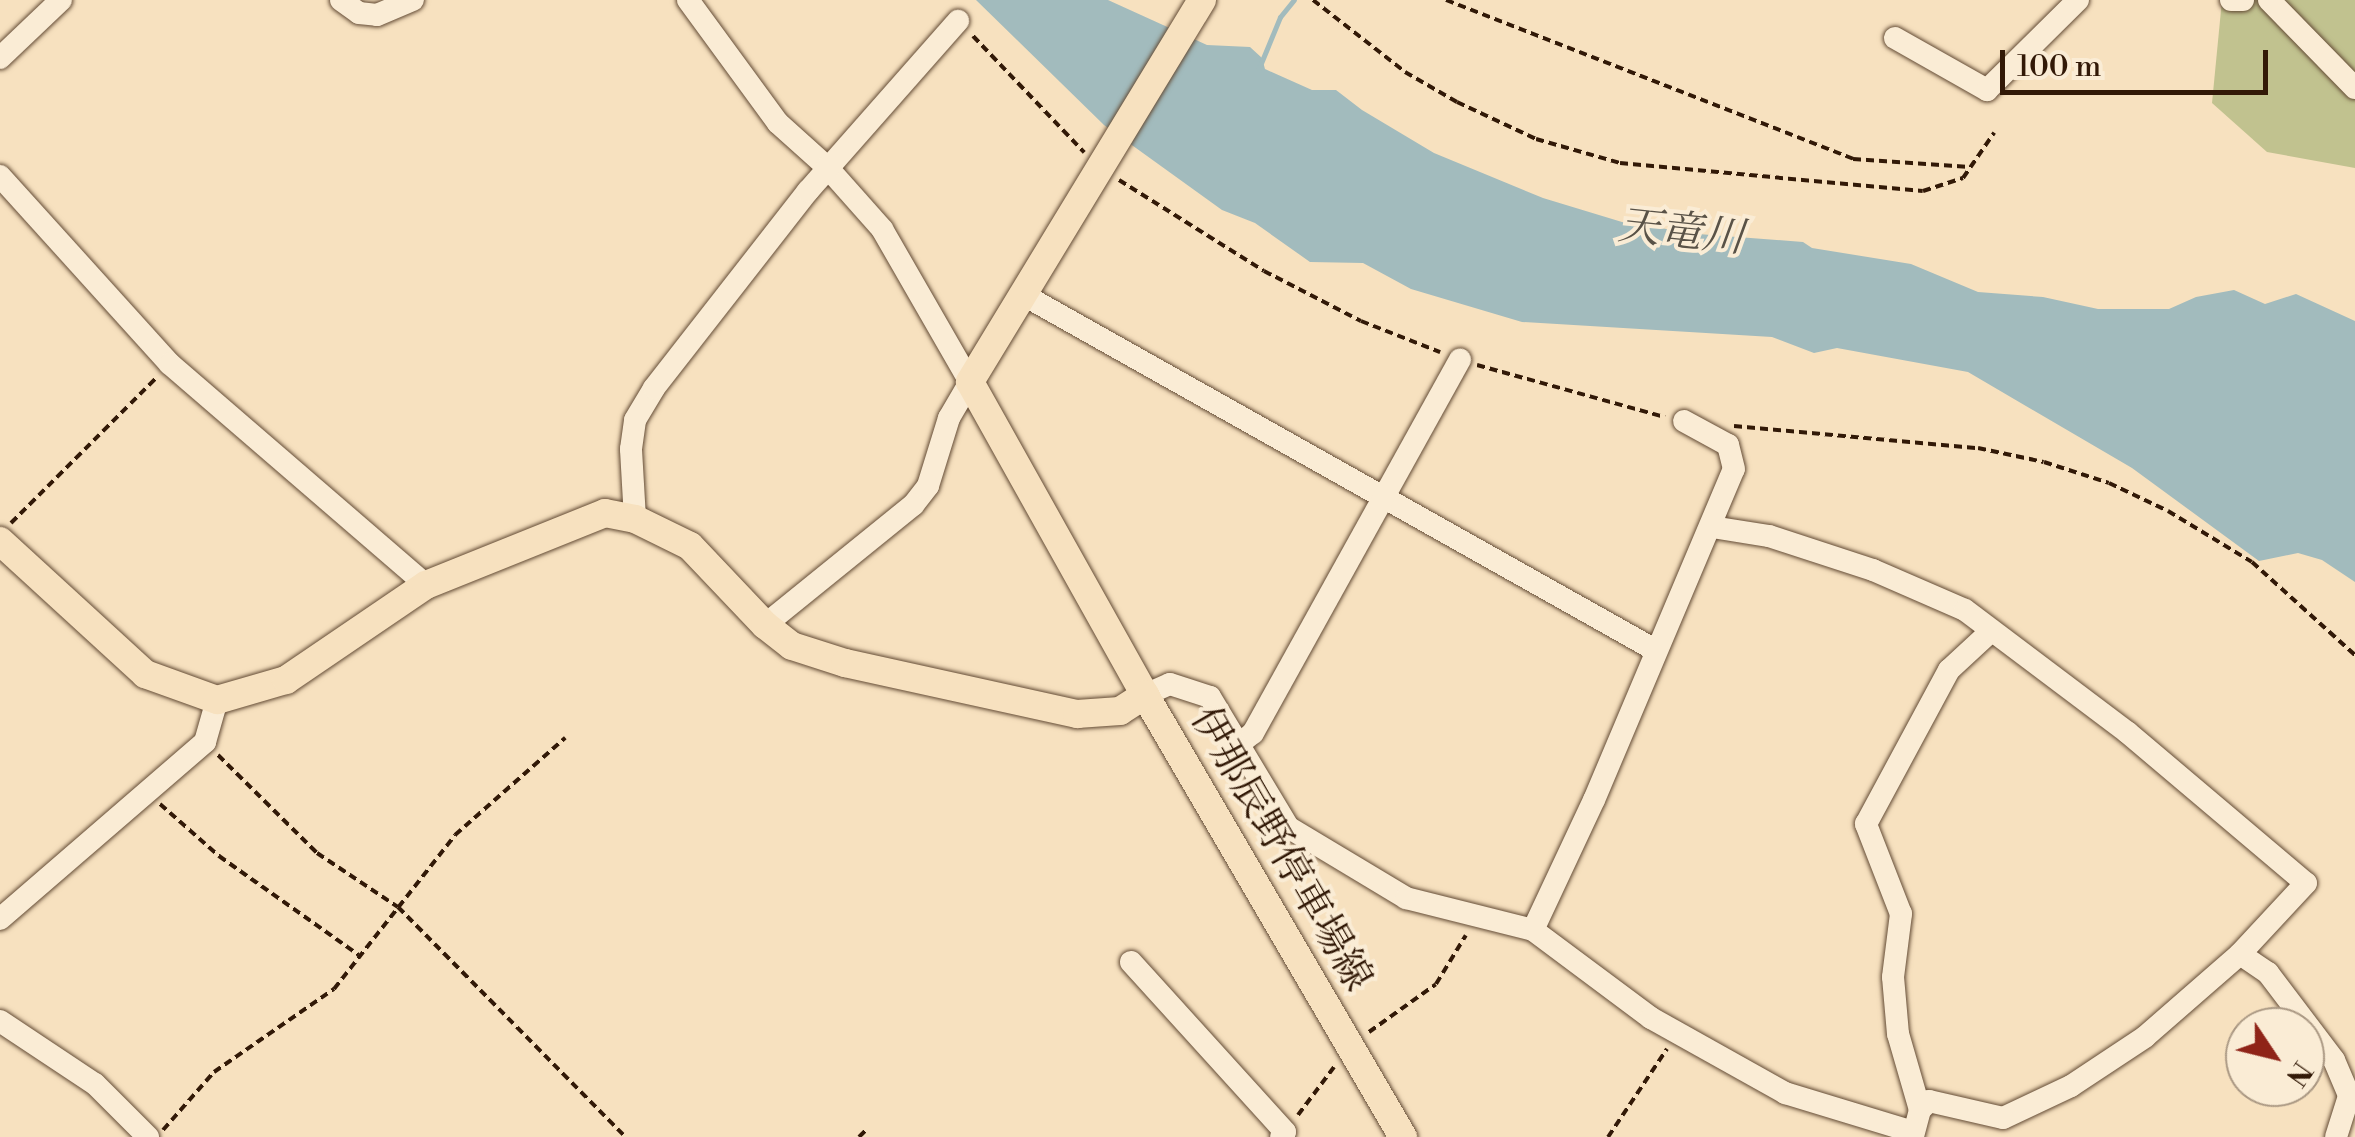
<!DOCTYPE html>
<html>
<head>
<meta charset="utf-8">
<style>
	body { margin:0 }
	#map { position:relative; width:2355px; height:1137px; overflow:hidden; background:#f7e1bf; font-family:"Libre Bodoni","Noto Serif JP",serif }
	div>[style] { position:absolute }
	.green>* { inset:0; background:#c1c28f }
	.water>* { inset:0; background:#a2bbbd }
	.stream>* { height:5px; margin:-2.5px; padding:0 2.5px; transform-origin:2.5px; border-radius:2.5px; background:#a2bbbd }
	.path>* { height:4px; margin-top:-2px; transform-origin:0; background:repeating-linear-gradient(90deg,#321907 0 8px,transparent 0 13px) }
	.roads { filter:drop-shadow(0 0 2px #634b35) drop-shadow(0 0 2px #634b35) }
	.minor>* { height:22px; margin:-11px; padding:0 11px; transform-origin:11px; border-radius:11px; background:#faecd5 }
	.major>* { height:28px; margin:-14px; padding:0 14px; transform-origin:14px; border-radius:14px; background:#f7e1bf }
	span { translate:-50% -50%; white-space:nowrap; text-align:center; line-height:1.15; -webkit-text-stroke:8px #faecd5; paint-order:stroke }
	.street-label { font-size:40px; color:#321907 }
	.water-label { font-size:42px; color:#595247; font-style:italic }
	.north { position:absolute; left:2225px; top:1007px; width:100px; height:100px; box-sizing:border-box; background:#faecd5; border:2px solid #aa9883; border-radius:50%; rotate:125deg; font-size:28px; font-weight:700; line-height:40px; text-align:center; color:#321907 }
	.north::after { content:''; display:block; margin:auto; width:35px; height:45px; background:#8f2418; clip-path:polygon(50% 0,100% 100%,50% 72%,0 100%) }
	.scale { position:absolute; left:2000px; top:50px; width:268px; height:45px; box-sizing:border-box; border:5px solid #321907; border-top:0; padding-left:12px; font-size:30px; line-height:35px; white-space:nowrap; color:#321907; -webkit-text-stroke:8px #faecd5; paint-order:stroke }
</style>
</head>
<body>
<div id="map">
	<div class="green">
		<div style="clip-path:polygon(2222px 0,2355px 0,2355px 168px,2267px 152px,2212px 103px)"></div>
	</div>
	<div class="water">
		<div style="clip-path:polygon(976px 0,1108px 0,1207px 45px,1250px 47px,1262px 58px,1265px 69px,1312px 90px,1336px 90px,1362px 110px,1434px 153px,1543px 198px,1622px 222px,1698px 234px,1803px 242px,1812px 248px,1911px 264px,1978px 292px,2043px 297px,2098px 309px,2169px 309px,2196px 297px,2234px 290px,2265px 304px,2296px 294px,2355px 321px,2355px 582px,2322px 560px,2298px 553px,2259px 561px,2132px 468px,1968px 372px,1837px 348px,1814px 353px,1772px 337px,1522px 322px,1411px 289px,1363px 263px,1310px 262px,1255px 223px,1222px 210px,1104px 125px)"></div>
	</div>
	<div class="stream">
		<div style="left:1259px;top:68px;width:55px;rotate:-67.6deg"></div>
		<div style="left:1280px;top:17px;width:22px;rotate:-51deg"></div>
	</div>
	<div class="path">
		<div style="left:1313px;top:0;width:117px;rotate:38deg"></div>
		<div style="left:1405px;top:72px;width:60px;rotate:30deg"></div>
		<div style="left:1457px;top:102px;width:87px;rotate:25.1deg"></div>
		<div style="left:1536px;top:139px;width:87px;rotate:15.9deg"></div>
		<div style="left:1620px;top:163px;width:304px;rotate:5.3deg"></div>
		<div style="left:1923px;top:191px;width:42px;rotate:-18deg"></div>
		<div style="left:1963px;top:178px;width:55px;rotate:-55.4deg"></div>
		<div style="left:1446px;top:0;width:437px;rotate:21.3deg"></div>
		<div style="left:1853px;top:159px;width:117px;rotate:3.9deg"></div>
		<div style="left:973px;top:36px;width:161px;rotate:46.3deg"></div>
		<div style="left:1119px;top:180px;width:171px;rotate:32.1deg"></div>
		<div style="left:1264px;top:271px;width:109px;rotate:27.3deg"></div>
		<div style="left:1361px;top:321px;width:85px;rotate:21.4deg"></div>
		<div style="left:1477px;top:365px;width:195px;rotate:15.5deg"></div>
		<div style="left:1734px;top:426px;width:245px;rotate:5.2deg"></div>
		<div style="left:1978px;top:448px;width:67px;rotate:12deg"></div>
		<div style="left:2044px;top:462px;width:68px;rotate:17.9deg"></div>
		<div style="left:2109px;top:483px;width:65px;rotate:25.4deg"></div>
		<div style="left:2168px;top:511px;width:98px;rotate:31.3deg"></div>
		<div style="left:2252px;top:562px;width:139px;rotate:42.1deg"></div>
		<div style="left:11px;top:523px;width:205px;rotate:-45deg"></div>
		<div style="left:218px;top:755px;width:139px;rotate:44.7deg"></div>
		<div style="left:317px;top:853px;width:97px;rotate:33.7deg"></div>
		<div style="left:398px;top:907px;width:324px;rotate:45.3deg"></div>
		<div style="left:160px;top:804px;width:79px;rotate:41.4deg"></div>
		<div style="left:219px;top:856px;width:171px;rotate:35.3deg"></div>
		<div style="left:1369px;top:1032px;width:82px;rotate:-35.6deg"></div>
		<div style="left:1436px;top:984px;width:57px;rotate:-58.5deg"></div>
		<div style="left:1298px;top:1115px;width:60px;rotate:-53.1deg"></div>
		<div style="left:163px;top:1130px;width:77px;rotate:-48.7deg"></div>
		<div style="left:214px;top:1072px;width:146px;rotate:-34.7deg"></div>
		<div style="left:334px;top:989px;width:196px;rotate:-51.8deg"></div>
		<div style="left:455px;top:835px;width:147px;rotate:-41.4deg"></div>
		<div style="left:859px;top:1137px;width:11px;rotate:-45deg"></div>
		<div style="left:1608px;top:1137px;width:106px;rotate:-56.2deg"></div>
	</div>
	<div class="roads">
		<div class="minor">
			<div style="left:341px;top:0;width:22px;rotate:36deg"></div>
			<div style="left:359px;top:13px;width:18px;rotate:6deg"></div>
			<div style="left:377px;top:15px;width:39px;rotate:-23deg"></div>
			<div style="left:688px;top:0;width:152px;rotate:53.8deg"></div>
			<div style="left:778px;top:123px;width:66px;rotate:41.9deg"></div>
			<div style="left:827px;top:167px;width:83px;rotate:48.4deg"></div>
			<div style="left:882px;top:229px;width:177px;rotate:60.1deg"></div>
			<div style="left:970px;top:382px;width:42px;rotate:120.3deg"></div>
			<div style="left:949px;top:418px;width:71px;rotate:107.2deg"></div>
			<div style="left:928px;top:486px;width:24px;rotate:128deg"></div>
			<div style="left:913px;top:505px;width:191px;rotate:141deg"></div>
			<div style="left:2231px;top:0;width:12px"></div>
			<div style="left:2269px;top:0;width:123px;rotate:45.7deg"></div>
			<div style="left:1895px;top:38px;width:106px;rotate:29.5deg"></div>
			<div style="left:1987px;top:90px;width:128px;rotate:-44.7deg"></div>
			<div style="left:0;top:58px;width:84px;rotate:-43.6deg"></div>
			<div style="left:0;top:176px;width:253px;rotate:47.9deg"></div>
			<div style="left:170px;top:364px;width:338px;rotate:40.8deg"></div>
			<div style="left:1022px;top:294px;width:726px;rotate:29.35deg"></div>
			<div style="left:635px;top:519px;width:70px;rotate:-93.3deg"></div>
			<div style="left:631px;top:449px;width:29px;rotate:-82deg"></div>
			<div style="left:635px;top:420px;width:37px;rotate:-59deg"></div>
			<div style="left:654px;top:388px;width:250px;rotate:-52deg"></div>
			<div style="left:808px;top:191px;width:227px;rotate:-48.6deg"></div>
			<div style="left:1712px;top:527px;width:58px;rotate:9deg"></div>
			<div style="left:1769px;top:536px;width:109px;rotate:18.1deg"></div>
			<div style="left:1873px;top:570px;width:100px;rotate:23.5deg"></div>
			<div style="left:1965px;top:610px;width:203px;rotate:37deg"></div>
			<div style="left:2127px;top:732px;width:234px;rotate:40.2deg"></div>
			<div style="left:2306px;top:883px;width:97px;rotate:132.9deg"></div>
			<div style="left:2240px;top:954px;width:126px;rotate:138.9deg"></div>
			<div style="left:2145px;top:1037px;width:89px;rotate:146.5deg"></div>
			<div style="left:2071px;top:1086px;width:75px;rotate:154.8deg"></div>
			<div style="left:2003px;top:1118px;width:76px;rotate:-167.1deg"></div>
			<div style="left:1929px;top:1101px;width:13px;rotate:135deg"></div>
			<div style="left:1920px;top:1110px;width:28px;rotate:105deg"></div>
			<div style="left:1145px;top:695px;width:27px;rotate:-24deg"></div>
			<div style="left:1170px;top:684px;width:42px;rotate:18deg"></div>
			<div style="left:1210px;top:697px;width:152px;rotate:59deg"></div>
			<div style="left:1288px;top:827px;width:138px;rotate:31deg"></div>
			<div style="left:1406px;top:898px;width:131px;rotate:14.1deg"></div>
			<div style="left:1533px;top:930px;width:147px;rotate:36.7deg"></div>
			<div style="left:1651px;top:1018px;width:154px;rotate:29.2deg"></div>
			<div style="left:1785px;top:1093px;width:134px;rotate:16.9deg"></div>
			<div style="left:1238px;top:745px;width:19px;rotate:-39deg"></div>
			<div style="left:1253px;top:733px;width:427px;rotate:-61deg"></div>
			<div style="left:0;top:919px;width:271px;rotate:-40.8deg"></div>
			<div style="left:205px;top:742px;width:44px;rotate:-74.1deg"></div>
			<div style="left:1533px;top:930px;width:144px;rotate:-64.9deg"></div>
			<div style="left:1594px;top:800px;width:359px;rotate:-67.1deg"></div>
			<div style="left:1734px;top:469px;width:25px;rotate:-104deg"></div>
			<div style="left:1728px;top:445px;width:50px;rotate:-151.4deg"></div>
			<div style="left:2240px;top:954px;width:34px;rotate:34deg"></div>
			<div style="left:2268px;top:973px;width:109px;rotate:52.8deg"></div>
			<div style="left:2334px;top:1060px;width:39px;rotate:67deg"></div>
			<div style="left:2349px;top:1096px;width:43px;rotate:107.6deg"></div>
			<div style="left:1131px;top:962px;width:229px;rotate:47.8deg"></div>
			<div style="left:1285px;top:1132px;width:6px;rotate:129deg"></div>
			<div style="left:0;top:1021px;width:114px;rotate:33.6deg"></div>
			<div style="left:95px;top:1084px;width:75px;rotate:45deg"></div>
			<div style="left:1920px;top:1110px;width:79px;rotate:-106.1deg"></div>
			<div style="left:1898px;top:1034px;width:57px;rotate:-95deg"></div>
			<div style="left:1893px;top:977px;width:64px;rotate:-82.8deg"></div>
			<div style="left:1901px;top:914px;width:97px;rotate:-111.3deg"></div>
			<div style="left:1866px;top:824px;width:175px;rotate:-61.7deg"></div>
			<div style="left:1949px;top:670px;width:56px;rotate:-42.8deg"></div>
		</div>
		<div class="major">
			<div style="left:1202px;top:0;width:447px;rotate:121.3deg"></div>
			<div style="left:970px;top:382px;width:359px;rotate:60.8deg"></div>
			<div style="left:1145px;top:695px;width:512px;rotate:59.73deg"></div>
			<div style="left:0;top:541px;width:197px;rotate:42.5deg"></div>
			<div style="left:145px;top:674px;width:77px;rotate:19.9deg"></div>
			<div style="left:217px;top:700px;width:72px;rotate:-16.2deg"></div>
			<div style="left:286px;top:680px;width:169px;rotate:-34.2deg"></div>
			<div style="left:426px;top:585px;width:193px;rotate:-21.9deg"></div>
			<div style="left:605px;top:513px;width:31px;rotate:11deg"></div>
			<div style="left:635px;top:519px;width:61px;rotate:26.1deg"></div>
			<div style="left:690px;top:546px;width:109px;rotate:46.5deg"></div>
			<div style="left:765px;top:625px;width:34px;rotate:38deg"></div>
			<div style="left:792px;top:646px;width:56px;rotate:17.8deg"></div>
			<div style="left:845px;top:663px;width:238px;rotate:12.4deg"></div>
			<div style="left:1077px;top:714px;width:43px;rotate:-4deg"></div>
			<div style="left:1120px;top:711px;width:30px;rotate:-33deg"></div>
		</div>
	</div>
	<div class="street-label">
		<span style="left:1281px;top:849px;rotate:60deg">伊那辰野停車場線</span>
	</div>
	<div class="water-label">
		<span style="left:1681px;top:233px;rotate:6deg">天竜川</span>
	</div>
	<div class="north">N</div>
	<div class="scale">100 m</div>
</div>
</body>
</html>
